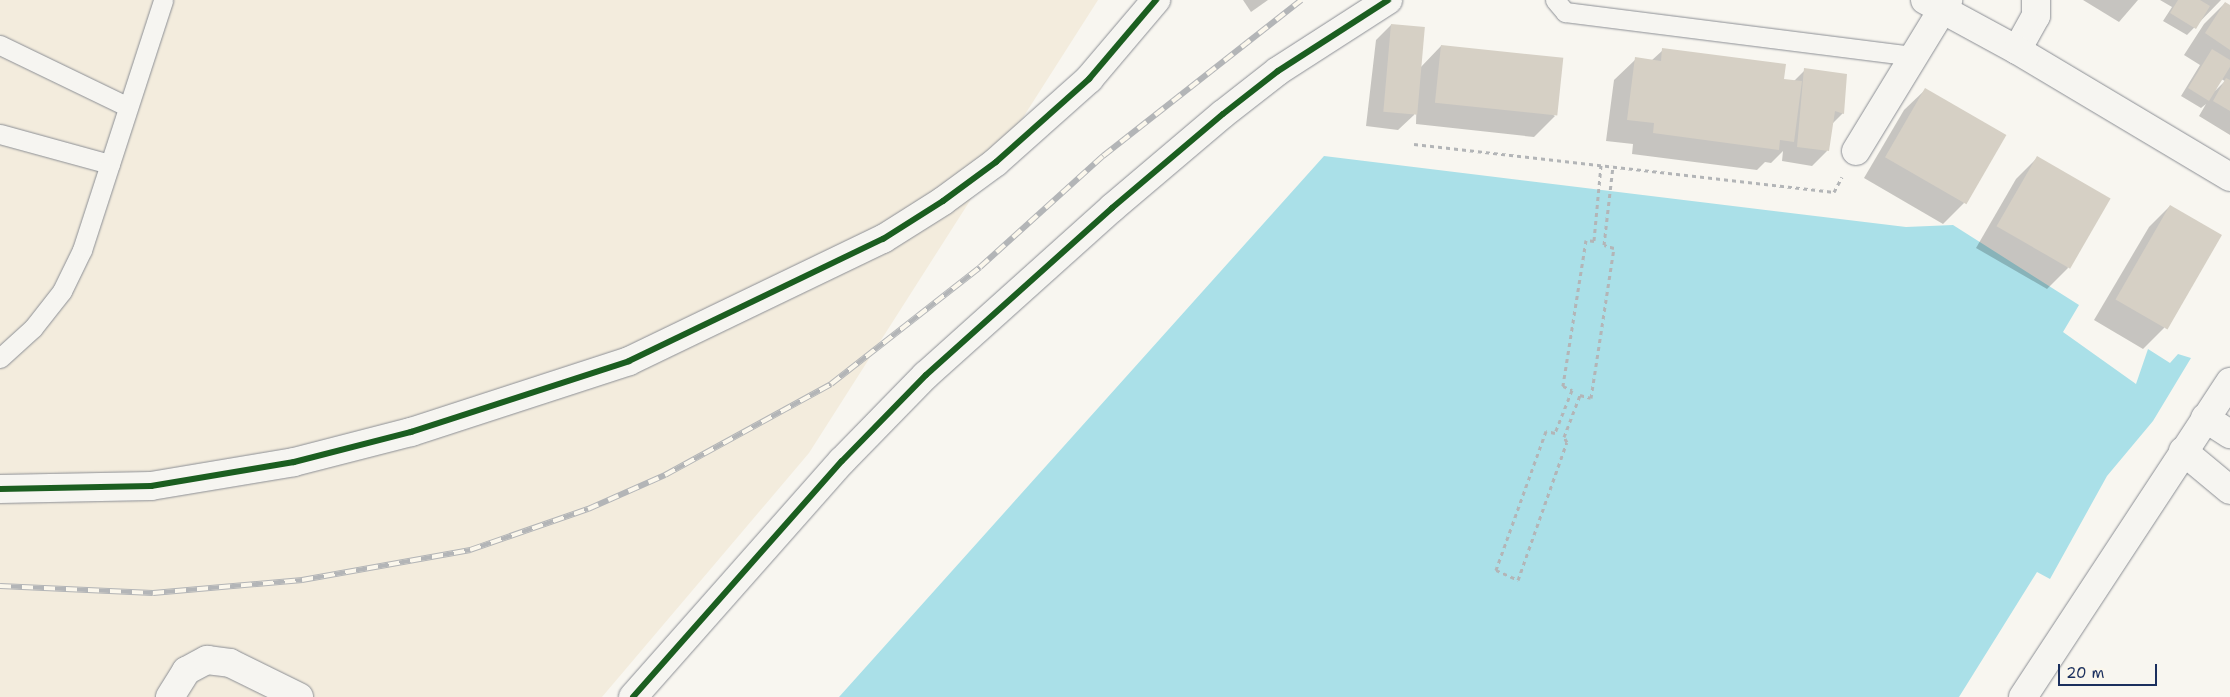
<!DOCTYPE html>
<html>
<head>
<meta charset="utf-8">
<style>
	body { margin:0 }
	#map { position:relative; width:2230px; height:697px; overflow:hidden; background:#f8f6f0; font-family:"Shantell Sans",sans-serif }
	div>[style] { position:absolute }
	.built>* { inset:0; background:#f3ecdd }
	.water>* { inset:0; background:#aae0e8 }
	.shadow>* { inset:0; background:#0003 }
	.building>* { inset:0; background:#d6d0c5; transform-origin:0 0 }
	.path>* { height:3px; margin-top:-1.5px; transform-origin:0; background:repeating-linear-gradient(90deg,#b3b5b7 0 4px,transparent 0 8px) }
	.roads { filter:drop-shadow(0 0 1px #8b8e94) drop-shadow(0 0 1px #8b8e94) }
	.service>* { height:19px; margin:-9.5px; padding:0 9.5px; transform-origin:9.5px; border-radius:9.5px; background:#f6f5f1 }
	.minor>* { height:28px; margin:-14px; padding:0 14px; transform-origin:14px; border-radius:14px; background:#f6f5f1 }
	.tertiary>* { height:28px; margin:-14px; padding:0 14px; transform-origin:14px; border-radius:14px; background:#f6f5f1 }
	.rail>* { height:5.5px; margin-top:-2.75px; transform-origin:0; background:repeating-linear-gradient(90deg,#fbf7ec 0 11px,#b3b5b7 0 22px); box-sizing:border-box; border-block:1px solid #b3b5b7 }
	.cycleway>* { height:6px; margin:-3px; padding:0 3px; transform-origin:3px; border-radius:3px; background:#1b5e20 }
	span { translate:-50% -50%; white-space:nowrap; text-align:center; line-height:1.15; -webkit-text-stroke:4px #fbf7ec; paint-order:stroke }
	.scale { position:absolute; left:2058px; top:664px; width:99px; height:22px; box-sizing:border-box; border:2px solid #1b2f5e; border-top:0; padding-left:6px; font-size:15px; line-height:18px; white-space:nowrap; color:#1b2f5e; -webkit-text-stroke:4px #fbf7ec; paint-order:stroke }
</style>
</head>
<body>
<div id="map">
	<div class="built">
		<div style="clip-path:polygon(0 0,1098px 0,809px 453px,602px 697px,0 697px)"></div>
	</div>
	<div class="water">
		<div style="clip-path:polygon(1324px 156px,1906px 227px,1953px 225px,2079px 305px,2063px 332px,2136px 384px,2148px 349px,2170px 363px,2178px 354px,2191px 358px,2153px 421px,2107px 476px,2050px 579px,2037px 572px,1959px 697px,839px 697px)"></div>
	</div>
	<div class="shadow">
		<div style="clip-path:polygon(1243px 0,1268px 0,1251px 12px)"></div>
		<div style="clip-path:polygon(2083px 0,2138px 0,2119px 22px)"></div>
		<div style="clip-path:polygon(2160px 0,2221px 0,2187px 35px,2163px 21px,2172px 7px)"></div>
		<div style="clip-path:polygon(evenodd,2225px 3px,2230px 6px,2230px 135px,2199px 116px,2206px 104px,2201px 108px,2181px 96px,2200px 65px,2184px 55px,2204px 24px,2225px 3px,2221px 79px,2225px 81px,2215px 91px,2221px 79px)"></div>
		<div style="clip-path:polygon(1391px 25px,1419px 69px,1441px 46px,1555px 116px,1534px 137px,1416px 124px,1417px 87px,1414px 115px,1398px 130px,1366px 126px,1376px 40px)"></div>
		<div style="clip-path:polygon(1663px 50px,1783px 80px,1794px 81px,1805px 70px,1843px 113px,1831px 125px,1827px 151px,1812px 166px,1782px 161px,1783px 151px,1771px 163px,1765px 162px,1757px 170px,1632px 154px,1633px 144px,1606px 141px,1614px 80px,1636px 59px,1651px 61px)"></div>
		<div style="clip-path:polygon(1926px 89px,1964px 203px,1943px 224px,1864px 178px,1904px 110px)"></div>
		<div style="clip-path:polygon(2037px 158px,2068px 268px,2047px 289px,1976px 248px,2016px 179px)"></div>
		<div style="clip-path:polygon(2170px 206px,2164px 328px,2143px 349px,2094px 320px,2149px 227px)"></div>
	</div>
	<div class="building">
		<div style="clip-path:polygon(2178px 0,2200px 0,2210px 6px,2196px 29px,2170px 13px)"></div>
		<div style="clip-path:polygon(2225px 2px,2230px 5px,2230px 50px,2205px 33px)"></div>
		<div style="left:1391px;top:24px;width:34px;height:88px;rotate:5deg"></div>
		<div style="left:1441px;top:45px;width:123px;height:58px;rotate:6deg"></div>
		<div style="clip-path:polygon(1662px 48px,1786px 64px,1784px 79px,1802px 81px,1794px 142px,1780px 140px,1779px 150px,1653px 133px,1654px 123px,1627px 120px,1635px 57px,1661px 61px)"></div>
		<div style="clip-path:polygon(2212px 49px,2230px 60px,2230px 67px,2209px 101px,2188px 88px)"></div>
		<div style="clip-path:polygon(1804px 68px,1847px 74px,1844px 114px,1835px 111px,1829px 151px,1797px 147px)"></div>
		<div style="clip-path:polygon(2226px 78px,2230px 80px,2230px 111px,2213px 101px)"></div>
		<div style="left:1925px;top:88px;width:94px;height:80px;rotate:30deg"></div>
		<div style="left:2037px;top:156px;width:85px;height:81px;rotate:30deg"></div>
		<div style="left:2170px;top:205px;width:60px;height:109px;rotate:30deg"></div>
	</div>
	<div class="path">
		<div style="left:1414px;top:144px;width:423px;rotate:6.5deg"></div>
		<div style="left:1834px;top:192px;width:17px;rotate:-62deg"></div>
		<div style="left:1601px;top:165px;width:76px;rotate:95.3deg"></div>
		<div style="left:1594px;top:241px;width:8px;rotate:-173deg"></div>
		<div style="left:1586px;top:240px;width:148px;rotate:99deg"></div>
		<div style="left:1563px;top:386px;width:10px;rotate:24deg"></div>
		<div style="left:1572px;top:390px;width:46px;rotate:111.6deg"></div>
		<div style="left:1555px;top:433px;width:9px;rotate:-167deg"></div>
		<div style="left:1546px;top:431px;width:148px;rotate:109.8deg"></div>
		<div style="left:1496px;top:570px;width:24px;rotate:24deg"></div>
		<div style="left:1518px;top:580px;width:146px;rotate:-70.5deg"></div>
		<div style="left:1567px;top:442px;width:6px;rotate:-121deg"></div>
		<div style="left:1564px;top:437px;width:45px;rotate:-69.1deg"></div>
		<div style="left:1580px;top:395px;width:11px;rotate:15deg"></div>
		<div style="left:1591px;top:398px;width:152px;rotate:-81.3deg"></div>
		<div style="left:1614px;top:248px;width:10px;rotate:-163deg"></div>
		<div style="left:1604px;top:245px;width:80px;rotate:-83.5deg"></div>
	</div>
	<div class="roads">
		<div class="service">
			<div style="left:1555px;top:0;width:16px;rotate:50deg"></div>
			<div style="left:1565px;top:12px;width:352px;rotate:7.2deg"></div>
			<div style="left:0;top:45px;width:142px;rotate:25.8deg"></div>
			<div style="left:0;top:134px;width:114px;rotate:15.3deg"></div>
			<div style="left:0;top:358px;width:45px;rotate:-42.3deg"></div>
			<div style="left:33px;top:328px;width:47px;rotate:-51.9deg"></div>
			<div style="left:62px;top:291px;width:46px;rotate:-64deg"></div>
			<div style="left:82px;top:250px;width:263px;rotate:-72deg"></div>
		</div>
		<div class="minor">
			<div style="left:2017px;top:50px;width:39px;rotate:-61deg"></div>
			<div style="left:2036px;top:16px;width:16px;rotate:-90deg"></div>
			<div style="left:1856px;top:151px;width:177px;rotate:-58.6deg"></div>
			<div style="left:2205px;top:418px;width:30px;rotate:33deg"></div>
			<div style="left:2183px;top:451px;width:61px;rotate:39.7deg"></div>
		</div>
		<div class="tertiary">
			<div style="left:1925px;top:0;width:105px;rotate:28.5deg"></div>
			<div style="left:2017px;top:50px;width:248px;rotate:30.8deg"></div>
			<div style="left:0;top:489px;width:151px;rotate:-1.1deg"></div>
			<div style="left:151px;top:486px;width:145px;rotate:-9.5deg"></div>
			<div style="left:294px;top:462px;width:121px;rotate:-14.4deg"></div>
			<div style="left:411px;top:432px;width:229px;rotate:-18deg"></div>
			<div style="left:629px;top:361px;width:282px;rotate:-25.7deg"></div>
			<div style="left:883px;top:239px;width:71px;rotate:-32.3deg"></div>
			<div style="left:943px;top:201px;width:66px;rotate:-36.3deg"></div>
			<div style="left:996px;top:162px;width:125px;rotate:-41.7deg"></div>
			<div style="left:1089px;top:79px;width:104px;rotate:-49.7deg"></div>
			<div style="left:170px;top:697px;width:31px;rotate:-58deg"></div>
			<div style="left:186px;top:671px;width:24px;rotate:-28deg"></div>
			<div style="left:207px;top:660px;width:23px;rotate:7deg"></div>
			<div style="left:230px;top:663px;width:77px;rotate:26.2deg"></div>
			<div style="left:633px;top:697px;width:315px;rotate:-48.5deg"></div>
			<div style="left:842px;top:461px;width:120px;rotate:-45.7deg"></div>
			<div style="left:926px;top:375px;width:250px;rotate:-41.9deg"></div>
			<div style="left:1112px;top:208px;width:145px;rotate:-40.3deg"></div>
			<div style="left:1223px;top:114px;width:70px;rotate:-38deg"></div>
			<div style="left:1278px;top:71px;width:131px;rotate:-32.8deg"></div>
			<div style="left:2023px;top:697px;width:377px;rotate:-56.7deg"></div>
		</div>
	</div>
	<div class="rail">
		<div style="left:0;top:586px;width:153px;rotate:2.6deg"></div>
		<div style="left:153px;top:593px;width:150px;rotate:-5deg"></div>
		<div style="left:302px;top:580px;width:171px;rotate:-10.1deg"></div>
		<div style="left:470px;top:550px;width:125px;rotate:-19.2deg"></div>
		<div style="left:588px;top:509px;width:84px;rotate:-23.8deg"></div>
		<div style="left:665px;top:475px;width:189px;rotate:-28.7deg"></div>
		<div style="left:831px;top:384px;width:189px;rotate:-38.1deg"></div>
		<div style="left:980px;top:267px;width:166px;rotate:-42.1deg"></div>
		<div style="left:1103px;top:156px;width:252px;rotate:-38.2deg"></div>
	</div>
	<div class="cycleway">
		<div style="left:0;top:489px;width:151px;rotate:-1.1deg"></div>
		<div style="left:151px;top:486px;width:145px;rotate:-9.5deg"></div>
		<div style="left:294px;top:462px;width:121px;rotate:-14.4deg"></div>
		<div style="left:411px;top:432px;width:229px;rotate:-18deg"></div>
		<div style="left:629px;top:361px;width:282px;rotate:-25.7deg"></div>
		<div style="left:883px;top:239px;width:71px;rotate:-32.3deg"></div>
		<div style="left:943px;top:201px;width:66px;rotate:-36.3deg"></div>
		<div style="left:996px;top:162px;width:125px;rotate:-41.7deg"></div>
		<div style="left:1089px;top:79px;width:104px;rotate:-49.7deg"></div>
		<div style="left:633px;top:697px;width:315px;rotate:-48.5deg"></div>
		<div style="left:842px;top:461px;width:120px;rotate:-45.7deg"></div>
		<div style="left:926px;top:375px;width:250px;rotate:-41.9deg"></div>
		<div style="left:1112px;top:208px;width:145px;rotate:-40.3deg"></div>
		<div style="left:1223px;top:114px;width:70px;rotate:-38deg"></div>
		<div style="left:1278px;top:71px;width:131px;rotate:-32.8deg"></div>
	</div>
	<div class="scale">20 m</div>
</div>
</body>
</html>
